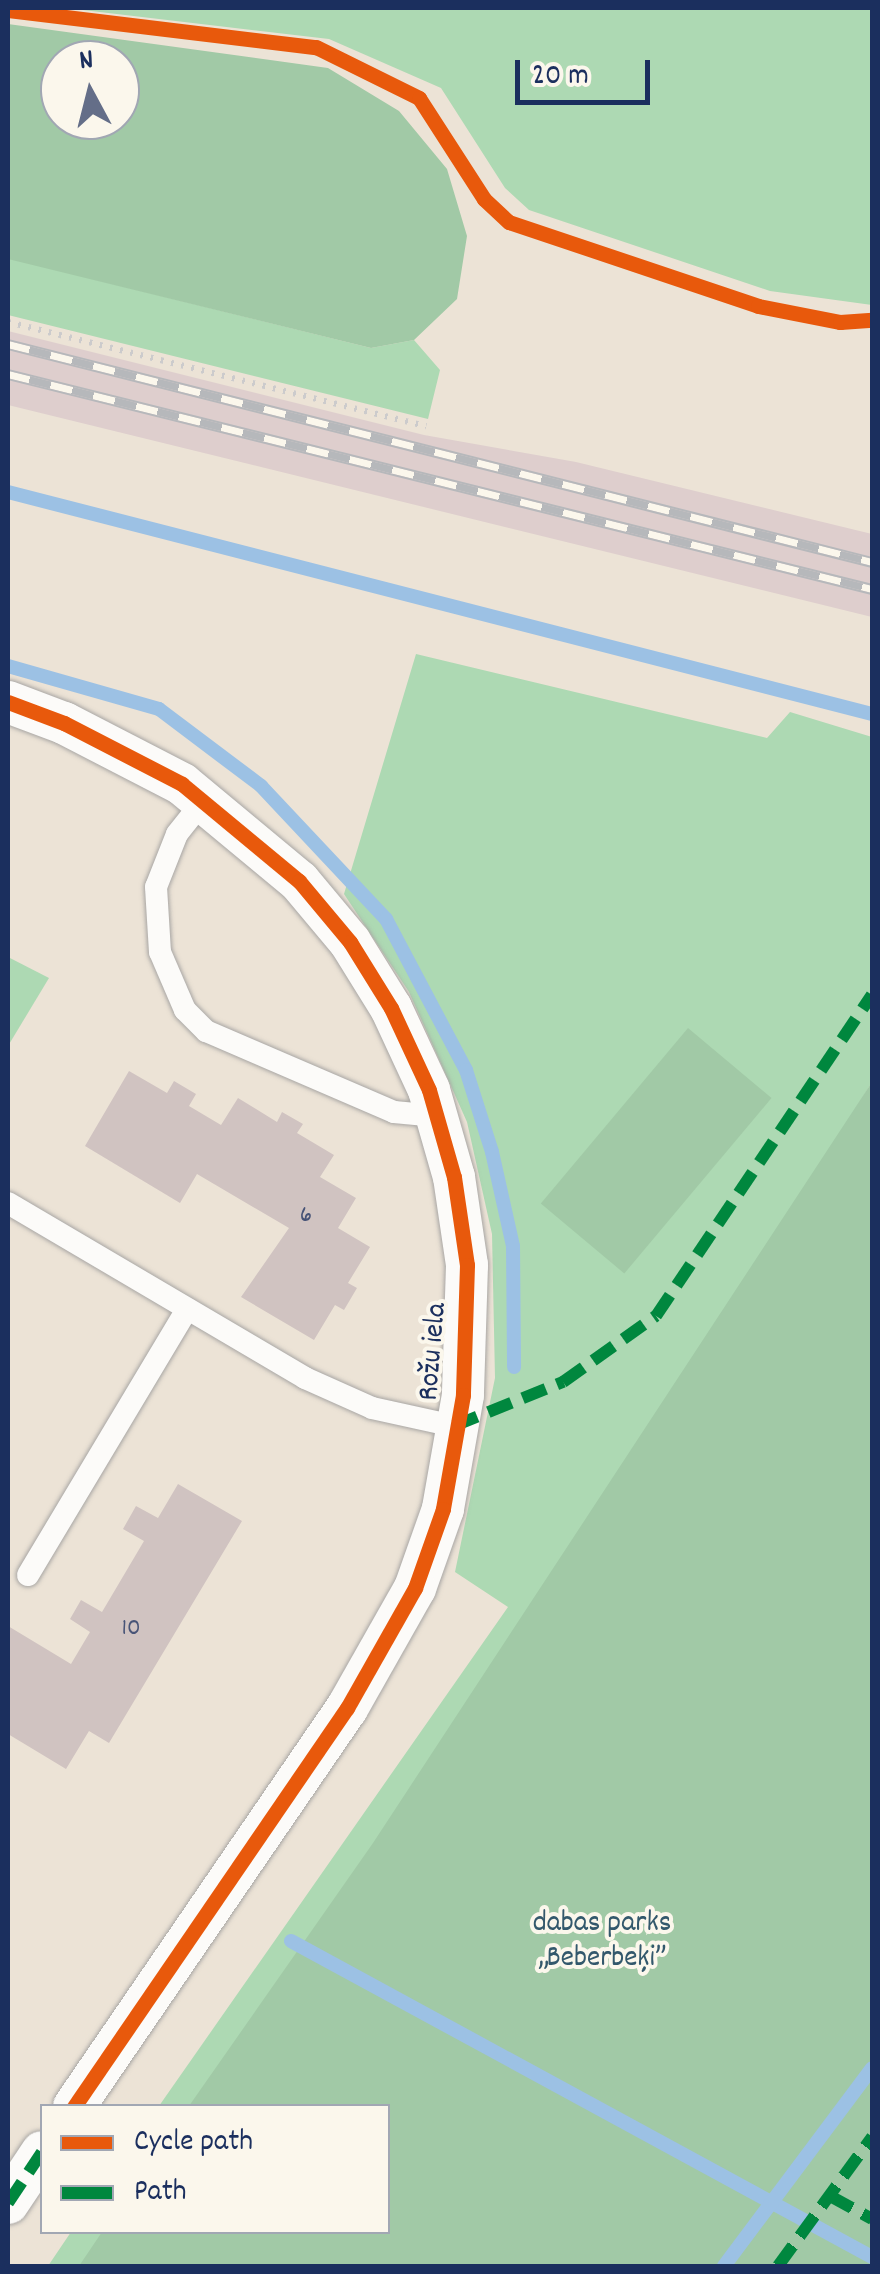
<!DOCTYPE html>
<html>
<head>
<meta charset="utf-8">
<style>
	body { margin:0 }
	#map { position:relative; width:880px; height:2274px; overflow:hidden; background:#ece3d6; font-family:Dekko,sans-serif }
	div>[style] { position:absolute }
	.industrial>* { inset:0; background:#dececd }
	.green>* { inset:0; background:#add9b3 }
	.forest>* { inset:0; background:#a1c9a6; transform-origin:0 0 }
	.stream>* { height:14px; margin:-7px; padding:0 7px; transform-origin:7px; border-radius:7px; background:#9cc1e4 }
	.building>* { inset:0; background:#d0c3c1 }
	.path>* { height:6px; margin-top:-3px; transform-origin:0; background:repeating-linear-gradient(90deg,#cccbcc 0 2.5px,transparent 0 10.5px) }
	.roads { filter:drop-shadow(0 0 2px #a8a6a4) drop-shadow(0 0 2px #a8a6a4) }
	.lane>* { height:22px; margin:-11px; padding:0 11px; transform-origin:11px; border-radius:11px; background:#fcfbf9 }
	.street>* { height:42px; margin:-21px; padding:0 21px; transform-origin:21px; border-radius:21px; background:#fcfbf9 }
	.rail>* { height:11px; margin-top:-5.5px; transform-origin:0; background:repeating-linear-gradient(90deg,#fbf7ec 0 22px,#b6b8bb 0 44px); box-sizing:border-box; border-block:2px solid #b6b8bb }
	.quiet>* { height:12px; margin-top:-6px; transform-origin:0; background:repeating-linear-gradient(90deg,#00873e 0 25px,transparent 0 37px) }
	.cycleway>* { height:15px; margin:-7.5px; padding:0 7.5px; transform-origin:7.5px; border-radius:7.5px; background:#e8590c }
	span { translate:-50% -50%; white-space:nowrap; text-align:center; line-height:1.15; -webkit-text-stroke:8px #fbf7ec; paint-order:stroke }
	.number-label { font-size:25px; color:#485477 }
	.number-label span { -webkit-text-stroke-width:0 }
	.street-label { font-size:30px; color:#1b2f5e }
	.park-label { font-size:30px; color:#33586c }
	.frame { position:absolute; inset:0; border:10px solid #1b2f5e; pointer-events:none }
	.legend { position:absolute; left:40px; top:2104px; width:350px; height:130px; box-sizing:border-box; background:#fbf7ec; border:2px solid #a1a7b3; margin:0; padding:12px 18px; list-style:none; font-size:30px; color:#1b2f5e }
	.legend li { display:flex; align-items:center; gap:20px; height:50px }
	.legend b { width:50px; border:2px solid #a1a7b3 }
	.north { position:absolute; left:40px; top:40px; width:100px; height:100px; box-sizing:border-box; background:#fbf7ec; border:2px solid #a1a7b3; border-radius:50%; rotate:353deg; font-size:28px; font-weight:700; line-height:40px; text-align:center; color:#1b2f5e }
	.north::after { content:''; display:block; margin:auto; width:35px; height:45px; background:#646e88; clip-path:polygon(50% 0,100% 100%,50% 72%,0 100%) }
	.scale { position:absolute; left:515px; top:60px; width:135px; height:45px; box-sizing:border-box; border:5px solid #1b2f5e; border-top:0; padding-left:12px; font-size:30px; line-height:35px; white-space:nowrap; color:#1b2f5e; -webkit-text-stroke:8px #fbf7ec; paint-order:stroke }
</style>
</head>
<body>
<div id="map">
	<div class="industrial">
		<div style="clip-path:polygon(8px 331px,424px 435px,576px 462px,872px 534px,872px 617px,8px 405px)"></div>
	</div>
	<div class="green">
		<div style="clip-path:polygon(66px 8px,872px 8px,872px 305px,770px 291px,529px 210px,505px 188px,441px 88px,329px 39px)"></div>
		<div style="clip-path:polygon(8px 258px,371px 348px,414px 340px,440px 370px,428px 419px,8px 315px)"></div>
		<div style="clip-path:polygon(416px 654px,767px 738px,790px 712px,872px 737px,872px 1082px,856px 1108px,872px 2266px,48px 2266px,71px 2232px,388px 2232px,388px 2106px,159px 2106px,508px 1607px,455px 1572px,495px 1378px,492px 1234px,467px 1122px,409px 992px,344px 894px)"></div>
		<div style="clip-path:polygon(8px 957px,49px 978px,8px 1046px)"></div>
	</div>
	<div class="forest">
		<div style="clip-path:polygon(evenodd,8px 24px,328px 68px,399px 111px,447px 169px,467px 236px,457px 299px,414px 340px,371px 348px,8px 259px,8px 24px,60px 60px,120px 60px,120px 120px,60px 120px,60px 60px)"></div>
		<div style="left:688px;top:1028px;width:109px;height:229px;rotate:40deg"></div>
		<div style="clip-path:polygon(872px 1082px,872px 2266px,79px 2266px,102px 2232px,388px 2232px,388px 2106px,189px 2106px,373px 1843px)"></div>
	</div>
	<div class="stream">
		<div style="left:8px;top:492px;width:892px;rotate:14.41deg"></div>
		<div style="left:8px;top:666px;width:157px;rotate:15.9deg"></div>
		<div style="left:159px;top:709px;width:128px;rotate:37deg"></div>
		<div style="left:261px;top:786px;width:183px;rotate:46.8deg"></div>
		<div style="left:386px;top:919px;width:171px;rotate:62.1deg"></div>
		<div style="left:466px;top:1070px;width:86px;rotate:72.4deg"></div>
		<div style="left:492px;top:1152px;width:96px;rotate:77.4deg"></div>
		<div style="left:513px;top:1246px;width:121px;rotate:89.5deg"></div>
		<div style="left:291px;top:1941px;width:661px;rotate:28.54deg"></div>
		<div style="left:724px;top:2266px;width:247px;rotate:-53.2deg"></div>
	</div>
	<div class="building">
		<div style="clip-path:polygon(129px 1071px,167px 1093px,174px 1081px,196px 1094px,189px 1106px,221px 1125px,238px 1098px,277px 1122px,282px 1112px,303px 1124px,297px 1133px,334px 1155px,320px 1177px,356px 1198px,338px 1228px,370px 1247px,348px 1283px,357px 1288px,344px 1310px,335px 1305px,314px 1340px,241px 1297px,289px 1228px,197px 1174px,180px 1203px,85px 1146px)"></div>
		<div style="clip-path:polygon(178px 1484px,242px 1521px,109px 1743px,89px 1731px,66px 1769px,8px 1734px,8px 1626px,71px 1664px,90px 1632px,70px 1619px,81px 1600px,102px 1612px,144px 1541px,123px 1529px,136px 1506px,158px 1518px)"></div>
	</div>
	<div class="path">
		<div style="left:8px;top:322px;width:431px;rotate:14deg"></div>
	</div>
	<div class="roads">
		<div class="lane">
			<div style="left:204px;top:800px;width:43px;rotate:128.5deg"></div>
			<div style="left:177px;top:834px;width:57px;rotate:111.6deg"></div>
			<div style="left:156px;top:887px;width:65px;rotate:86.5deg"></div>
			<div style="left:160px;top:952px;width:63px;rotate:66.7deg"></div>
			<div style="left:185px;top:1010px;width:30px;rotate:45deg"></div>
			<div style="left:206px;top:1031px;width:205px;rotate:23.3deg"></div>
			<div style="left:394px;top:1112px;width:43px;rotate:5.3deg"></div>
			<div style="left:8px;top:1203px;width:345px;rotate:30.5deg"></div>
			<div style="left:305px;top:1378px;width:73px;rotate:24.1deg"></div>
			<div style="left:372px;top:1408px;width:84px;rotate:12.4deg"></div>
			<div style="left:28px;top:1575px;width:310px;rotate:-59.1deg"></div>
		</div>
		<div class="street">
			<div style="left:8px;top:702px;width:60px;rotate:20.6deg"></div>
			<div style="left:64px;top:723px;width:133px;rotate:27.3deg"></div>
			<div style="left:182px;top:784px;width:152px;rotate:39.7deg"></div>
			<div style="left:299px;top:881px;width:80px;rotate:50.1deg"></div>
			<div style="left:350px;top:942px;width:78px;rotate:58.2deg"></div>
			<div style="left:391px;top:1008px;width:90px;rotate:65.1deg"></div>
			<div style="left:429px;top:1090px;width:91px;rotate:74deg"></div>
			<div style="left:454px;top:1177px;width:89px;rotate:81.6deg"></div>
			<div style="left:467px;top:1265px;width:130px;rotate:91.8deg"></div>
			<div style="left:463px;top:1395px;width:116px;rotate:100deg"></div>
			<div style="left:443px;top:1509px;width:84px;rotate:109.5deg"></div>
			<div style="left:415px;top:1588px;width:138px;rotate:119.5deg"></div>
			<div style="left:347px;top:1708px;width:483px;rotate:124.4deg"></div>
			<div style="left:8px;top:2203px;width:61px;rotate:-56.3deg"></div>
		</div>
	</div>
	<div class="rail">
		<div style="left:8px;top:344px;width:891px;rotate:14.16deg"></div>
		<div style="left:8px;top:374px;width:890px;rotate:13.97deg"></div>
	</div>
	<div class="quiet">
		<div style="left:454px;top:1426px;width:118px;rotate:-22deg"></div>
		<div style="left:563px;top:1382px;width:114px;rotate:-35.4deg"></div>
		<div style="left:656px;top:1316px;width:387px;rotate:-56.1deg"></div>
		<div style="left:830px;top:2196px;width:48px;rotate:28.7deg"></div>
		<div style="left:8px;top:2203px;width:61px;rotate:-56.3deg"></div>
		<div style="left:778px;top:2266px;width:160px;rotate:-53.9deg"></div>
	</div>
	<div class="cycleway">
		<div style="left:8px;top:10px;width:310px;rotate:6.9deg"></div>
		<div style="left:316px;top:47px;width:115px;rotate:26.3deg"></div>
		<div style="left:419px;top:98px;width:120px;rotate:57.2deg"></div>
		<div style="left:484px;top:199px;width:34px;rotate:43deg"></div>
		<div style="left:509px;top:222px;width:263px;rotate:18.6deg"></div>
		<div style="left:758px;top:306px;width:84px;rotate:11deg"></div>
		<div style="left:840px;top:322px;width:32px;rotate:-4deg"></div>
		<div style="left:8px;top:702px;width:60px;rotate:20.6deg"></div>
		<div style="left:64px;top:723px;width:133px;rotate:27.3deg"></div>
		<div style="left:182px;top:784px;width:152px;rotate:39.7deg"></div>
		<div style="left:299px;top:881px;width:80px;rotate:50.1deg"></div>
		<div style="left:350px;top:942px;width:78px;rotate:58.2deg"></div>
		<div style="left:391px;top:1008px;width:90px;rotate:65.1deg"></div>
		<div style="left:429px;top:1090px;width:91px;rotate:74deg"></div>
		<div style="left:454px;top:1177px;width:89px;rotate:81.6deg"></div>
		<div style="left:467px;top:1265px;width:130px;rotate:91.8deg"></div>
		<div style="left:463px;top:1395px;width:116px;rotate:100deg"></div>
		<div style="left:443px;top:1509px;width:84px;rotate:109.5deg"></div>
		<div style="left:415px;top:1588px;width:138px;rotate:119.5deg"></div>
		<div style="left:347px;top:1708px;width:483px;rotate:124.4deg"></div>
	</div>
	<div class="number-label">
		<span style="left:306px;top:1216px">6</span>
		<span style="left:131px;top:1629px">10</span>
	</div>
	<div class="street-label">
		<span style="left:435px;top:1352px;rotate:-85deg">Rožu iela</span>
	</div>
	<div class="park-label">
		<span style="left:602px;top:1942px">dabas parks<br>„Beberbeķi”</span>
	</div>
	<div class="frame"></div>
	<ul class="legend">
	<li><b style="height:12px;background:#e8590c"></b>Cycle path</li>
	<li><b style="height:12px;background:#00873e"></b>Path</li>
	</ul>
	<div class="north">N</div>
	<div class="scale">20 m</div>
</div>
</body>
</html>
